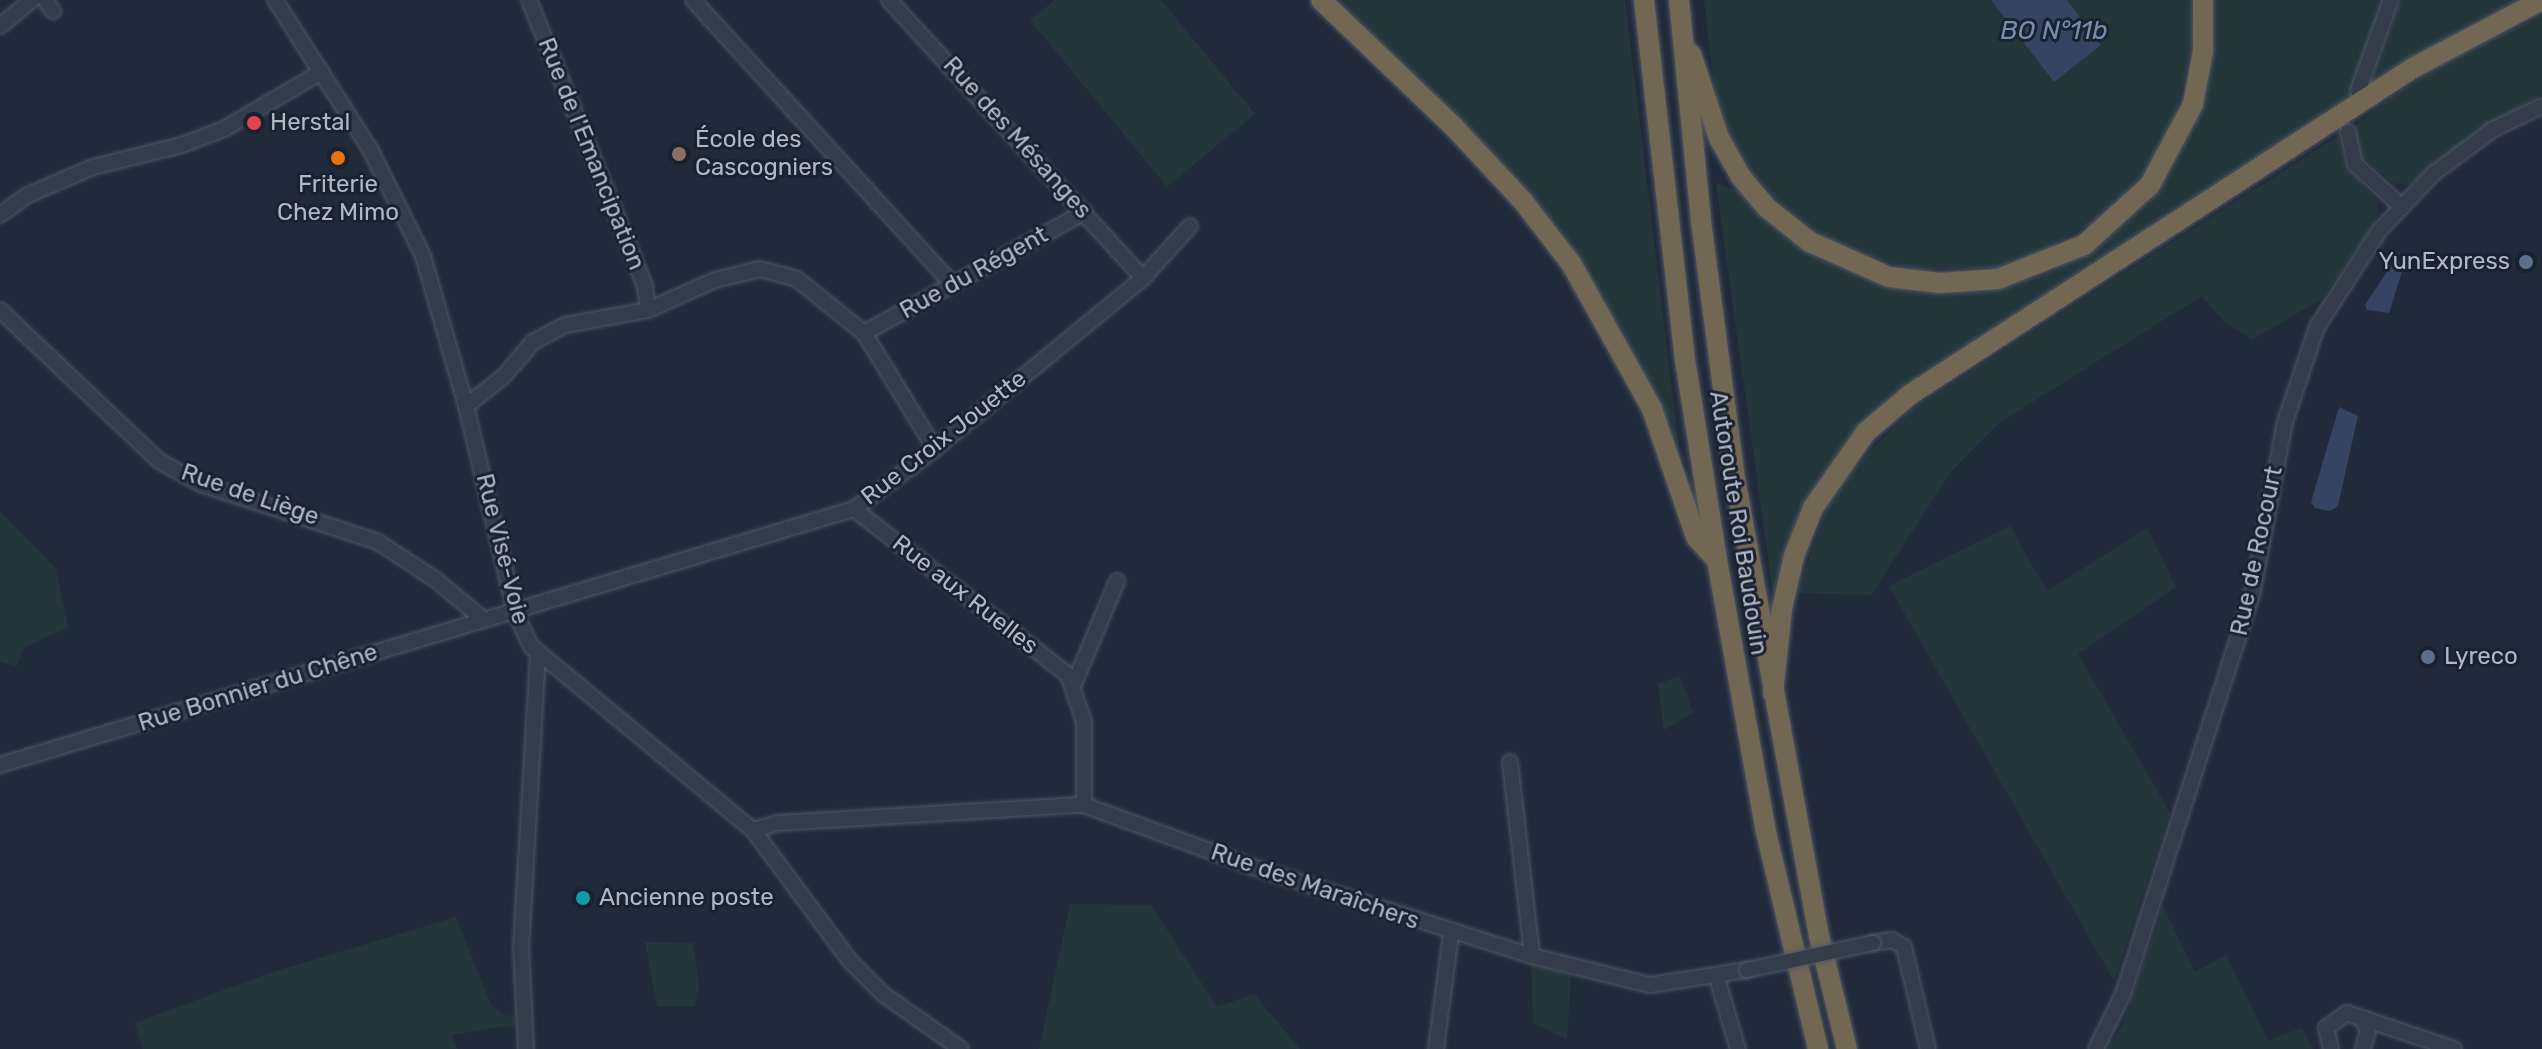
<!DOCTYPE html>
<html>
<head>
<meta charset="utf-8">
<style>
	body { margin:0 }
	#map { position:relative; width:2542px; height:1049px; overflow:hidden; background:#212a3a; font-family:Rubik,sans-serif }
	div>[style] { position:absolute }
	.green>* { inset:0; background:#23373b }
	.water>* { inset:0; background:#354462 }
	.roads { filter:drop-shadow(0 0 2px #505765) drop-shadow(0 0 2px #505765) }
	.minor>* { height:14px; margin:-7px; padding:0 7px; transform-origin:7px; border-radius:7px; background:#353c4a }
	.highway>* { height:20px; margin:-10px; padding:0 10px; transform-origin:10px; border-radius:10px; background:#716752 }
	.bridges { filter:drop-shadow(0 0 2px #505765) drop-shadow(0 0 2px #505765) }
	.minor-bridge>* { height:14px; margin:-7px; padding:0 7px; transform-origin:7px; border-radius:7px; background:#353c4a }
	.dots>* { width:22px; height:22px; translate:-50% -50%; box-sizing:border-box; border:4px solid #1a212f; border-radius:50% }
	span { translate:-50% -50%; white-space:nowrap; text-align:center; line-height:1.15; -webkit-text-stroke:6px #1a212f; paint-order:stroke }
	.poi-label { font-size:24px; color:#b0b7c7 }
	.left { translate:0 -50%; text-align:left }
	.right { translate:-100% -50%; text-align:right }
	.street-label { font-size:24px; color:#b0b7c7 }
	.water-label { font-size:26px; color:#778baf; font-style:italic }
</style>
</head>
<body>
<div id="map">
	<div class="green">
		<div style="clip-path:polygon(1055px 0,1161px 0,1255px 114px,1167px 187px,1030px 20px)"></div>
		<div style="clip-path:polygon(1330px 0,1625px 0,1682px 473px,1550px 227px)"></div>
		<div style="clip-path:polygon(1704px 0,2192px 0,2193px 42px,2173px 125px,2154px 160px,2110px 212px,2033px 257px,1997px 268px,1916px 270px,1836px 246px,1779px 203px,1753px 174px,1728px 135px,1716px 101px)"></div>
		<div style="clip-path:polygon(2208px 0,2384px 0,2348px 97px,2316px 118px,2318px 124px,1863px 429px,1773px 594px,1716px 183px,1740px 192px,1819px 259px,1892px 286px,2002px 287px,2048px 273px,2089px 251px,2127px 222px,2178px 153px)"></div>
		<div style="clip-path:polygon(2401px 0,2529px 0,2369px 84px)"></div>
		<div style="clip-path:polygon(2542px 15px,2542px 95px,2484px 127px,2410px 185px,2393px 183px,2355px 151px,2355px 126px,2391px 97px,2455px 56px)"></div>
		<div style="clip-path:polygon(2338px 136px,2346px 164px,2378px 202px,2376px 221px,2322px 299px,2253px 339px,2226px 324px,2202px 296px,1999px 423px,1951px 472px,1871px 595px,1798px 593px,1824px 514px,1847px 475px,1911px 410px)"></div>
		<div style="clip-path:polygon(0 511px,56px 569px,68px 627px,24px 648px,17px 666px,0 662px)"></div>
		<div style="clip-path:polygon(2010px 526px,2047px 591px,2147px 528px,2176px 587px,2078px 654px,2170px 813px,2114px 981px,1889px 586px)"></div>
		<div style="clip-path:polygon(1680px 676px,1693px 713px,1664px 730px,1658px 684px)"></div>
		<div style="clip-path:polygon(1070px 904px,1151px 905px,1217px 1007px,1254px 994px,1300px 1049px,1039px 1049px)"></div>
		<div style="clip-path:polygon(2163px 906px,2195px 972px,2226px 955px,2268px 1041px,2302px 1028px,2313px 1049px,2107px 1049px,2122px 1026px)"></div>
		<div style="clip-path:polygon(456px 917px,491px 1005px,503px 1015px,515px 1016px,515px 1025px,452px 1035px,457px 1049px,143px 1049px,135px 1023px,270px 973px)"></div>
		<div style="clip-path:polygon(645px 942px,693px 943px,699px 985px,695px 1006px,657px 1006px)"></div>
		<div style="clip-path:polygon(1531px 963px,1571px 975px,1567px 1039px,1533px 1023px)"></div>
	</div>
	<div class="water">
		<div style="clip-path:polygon(1991px 0,2067px 0,2101px 45px,2054px 82px)"></div>
		<div style="clip-path:polygon(2406px 259px,2389px 313px,2367px 310px,2365px 305px,2393px 263px)"></div>
		<div style="clip-path:polygon(2339px 407px,2358px 416px,2338px 506px,2330px 511px,2315px 508px,2311px 502px)"></div>
	</div>
	<div class="roads">
		<div class="minor">
			<div style="left:45px;top:0;width:14px;rotate:54deg"></div>
			<div style="left:275px;top:0;width:177px;rotate:57.5deg"></div>
			<div style="left:370px;top:149px;width:119px;rotate:63.6deg"></div>
			<div style="left:423px;top:256px;width:156px;rotate:74deg"></div>
			<div style="left:466px;top:406px;width:212px;rotate:76.6deg"></div>
			<div style="left:515px;top:612px;width:38px;rotate:65deg"></div>
			<div style="left:531px;top:646px;width:288px;rotate:39.7deg"></div>
			<div style="left:753px;top:830px;width:163px;rotate:53.5deg"></div>
			<div style="left:850px;top:961px;width:47px;rotate:45deg"></div>
			<div style="left:883px;top:994px;width:95px;rotate:35.2deg"></div>
			<div style="left:529px;top:0;width:309px;rotate:67.9deg"></div>
			<div style="left:645px;top:286px;width:24px;rotate:83deg"></div>
			<div style="left:693px;top:0;width:384px;rotate:47.6deg"></div>
			<div style="left:889px;top:0;width:377px;rotate:47.6deg"></div>
			<div style="left:0;top:26px;width:41px;rotate:-39.1deg"></div>
			<div style="left:2358px;top:91px;width:97px;rotate:-70.1deg"></div>
			<div style="left:2348px;top:132px;width:33px;rotate:78deg"></div>
			<div style="left:2355px;top:164px;width:64px;rotate:42.5deg"></div>
			<div style="left:0;top:215px;width:34px;rotate:-36deg"></div>
			<div style="left:28px;top:195px;width:71px;rotate:-23.3deg"></div>
			<div style="left:93px;top:167px;width:92px;rotate:-13.9deg"></div>
			<div style="left:182px;top:145px;width:45px;rotate:-20.9deg"></div>
			<div style="left:224px;top:129px;width:113px;rotate:-30.4deg"></div>
			<div style="left:0;top:310px;width:219px;rotate:43.5deg"></div>
			<div style="left:159px;top:461px;width:48px;rotate:28.7deg"></div>
			<div style="left:201px;top:484px;width:186px;rotate:18.1deg"></div>
			<div style="left:378px;top:542px;width:69px;rotate:33.2deg"></div>
			<div style="left:436px;top:580px;width:62px;rotate:39.8deg"></div>
			<div style="left:864px;top:333px;width:252px;rotate:-28.7deg"></div>
			<div style="left:466px;top:406px;width:47px;rotate:-38.1deg"></div>
			<div style="left:503px;top:377px;width:46px;rotate:-49.4deg"></div>
			<div style="left:533px;top:342px;width:36px;rotate:-28deg"></div>
			<div style="left:565px;top:325px;width:84px;rotate:-10.2deg"></div>
			<div style="left:648px;top:310px;width:73px;rotate:-24.1deg"></div>
			<div style="left:715px;top:280px;width:46px;rotate:-13.7deg"></div>
			<div style="left:760px;top:269px;width:38px;rotate:15deg"></div>
			<div style="left:797px;top:279px;width:86px;rotate:38.9deg"></div>
			<div style="left:864px;top:333px;width:136px;rotate:58.5deg"></div>
			<div style="left:854px;top:509px;width:271px;rotate:37.8deg"></div>
			<div style="left:1068px;top:675px;width:50px;rotate:71.2deg"></div>
			<div style="left:1084px;top:722px;width:83px;rotate:90deg"></div>
			<div style="left:1074px;top:684px;width:112px;rotate:-67.3deg"></div>
			<div style="left:1510px;top:762px;width:195px;rotate:83.5deg"></div>
			<div style="left:0;top:765px;width:892px;rotate:-16.69deg"></div>
			<div style="left:854px;top:509px;width:101px;rotate:-36.5deg"></div>
			<div style="left:935px;top:449px;width:269px;rotate:-39.4deg"></div>
			<div style="left:1143px;top:278px;width:70px;rotate:-47.9deg"></div>
			<div style="left:753px;top:830px;width:25px;rotate:-16deg"></div>
			<div style="left:777px;top:823px;width:308px;rotate:-3.4deg"></div>
			<div style="left:1084px;top:805px;width:186px;rotate:20.1deg"></div>
			<div style="left:1259px;top:869px;width:287px;rotate:17.7deg"></div>
			<div style="left:1532px;top:956px;width:122px;rotate:13.8deg"></div>
			<div style="left:1650px;top:985px;width:98px;rotate:-8.8deg"></div>
			<div style="left:1873px;top:943px;width:19px;rotate:-9deg"></div>
			<div style="left:1892px;top:940px;width:14px;rotate:30deg"></div>
			<div style="left:1904px;top:947px;width:105px;rotate:76.8deg"></div>
			<div style="left:1717px;top:978px;width:74px;rotate:73.5deg"></div>
			<div style="left:2361px;top:1018px;width:14px;rotate:60deg"></div>
			<div style="left:2368px;top:1030px;width:20px;rotate:105deg"></div>
			<div style="left:526px;top:1049px;width:101px;rotate:-92.8deg"></div>
			<div style="left:521px;top:948px;width:293px;rotate:-86.7deg"></div>
			<div style="left:1436px;top:1049px;width:116px;rotate:-82.6deg"></div>
			<div style="left:2096px;top:1049px;width:61px;rotate:-63.9deg"></div>
			<div style="left:2123px;top:994px;width:423px;rotate:-72.1deg"></div>
			<div style="left:2253px;top:591px;width:172px;rotate:-79.3deg"></div>
			<div style="left:2285px;top:422px;width:100px;rotate:-71.4deg"></div>
			<div style="left:2317px;top:327px;width:114px;rotate:-57.1deg"></div>
			<div style="left:2379px;top:231px;width:79px;rotate:-46.5deg"></div>
			<div style="left:2433px;top:174px;width:74px;rotate:-36.7deg"></div>
			<div style="left:2492px;top:130px;width:55px;rotate:-25.6deg"></div>
			<div style="left:2331px;top:1049px;width:22px;rotate:-103deg"></div>
			<div style="left:2326px;top:1028px;width:26px;rotate:-36deg"></div>
			<div style="left:2347px;top:1013px;width:113px;rotate:18.6deg"></div>
		</div>
		<div class="highway">
			<div style="left:1321px;top:0;width:181px;rotate:43.7deg"></div>
			<div style="left:1452px;top:125px;width:103px;rotate:47deg"></div>
			<div style="left:1522px;top:200px;width:82px;rotate:52.4deg"></div>
			<div style="left:1572px;top:265px;width:165px;rotate:60.9deg"></div>
			<div style="left:1652px;top:409px;width:135px;rotate:71deg"></div>
			<div style="left:1696px;top:537px;width:30px;rotate:48deg"></div>
			<div style="left:1644px;top:0;width:368px;rotate:83.5deg"></div>
			<div style="left:1686px;top:366px;width:196px;rotate:80.9deg"></div>
			<div style="left:1717px;top:560px;width:272px;rotate:79.8deg"></div>
			<div style="left:1765px;top:828px;width:227px;rotate:76.5deg"></div>
			<div style="left:1679px;top:0;width:222px;rotate:84.3deg"></div>
			<div style="left:1701px;top:221px;width:254px;rotate:82.5deg"></div>
			<div style="left:1734px;top:473px;width:471px;rotate:79.6deg"></div>
			<div style="left:1819px;top:936px;width:116px;rotate:76.1deg"></div>
			<div style="left:1691px;top:54px;width:89px;rotate:71.6deg"></div>
			<div style="left:1719px;top:138px;width:45px;rotate:60.6deg"></div>
			<div style="left:1741px;top:177px;width:39px;rotate:50deg"></div>
			<div style="left:1766px;top:207px;width:56px;rotate:38.5deg"></div>
			<div style="left:1810px;top:242px;width:86px;rotate:23.9deg"></div>
			<div style="left:1889px;top:277px;width:51px;rotate:6.7deg"></div>
			<div style="left:1940px;top:283px;width:58px;rotate:-3.9deg"></div>
			<div style="left:1998px;top:279px;width:92px;rotate:-21.6deg"></div>
			<div style="left:2084px;top:245px;width:89px;rotate:-42.3deg"></div>
			<div style="left:2150px;top:185px;width:92px;rotate:-62deg"></div>
			<div style="left:2193px;top:104px;width:54px;rotate:-79.3deg"></div>
			<div style="left:2203px;top:51px;width:51px;rotate:-90deg"></div>
			<div style="left:1773px;top:693px;width:84px;rotate:-83.9deg"></div>
			<div style="left:1782px;top:609px;width:54px;rotate:-77.2deg"></div>
			<div style="left:1794px;top:556px;width:52px;rotate:-68.4deg"></div>
			<div style="left:1813px;top:508px;width:93px;rotate:-55.1deg"></div>
			<div style="left:1866px;top:432px;width:59px;rotate:-40.2deg"></div>
			<div style="left:1911px;top:394px;width:599px;rotate:-33deg"></div>
			<div style="left:2413px;top:68px;width:146px;rotate:-27.8deg"></div>
		</div>
	</div>
	<div class="bridges">
		<div class="minor-bridge">
			<div style="left:1747px;top:970px;width:129px;rotate:-12.1deg"></div>
		</div>
	</div>
	<div class="dots">
		<div style="left:254px;top:123px;background:#e0444e"></div>
		<div style="left:679px;top:154px;background:#8d6e63"></div>
		<div style="left:338px;top:158px;background:#e8710a"></div>
		<div style="left:2526px;top:262px;background:#5c6f8a"></div>
		<div style="left:2428px;top:657px;background:#5c6f8a"></div>
		<div style="left:583px;top:898px;background:#0f9aa8"></div>
	</div>
	<div class="poi-label">
		<span class="left" style="left:270px;top:123px">Herstal</span>
		<span class="left" style="left:695px;top:154px">École des<br>Cascogniers</span>
		<span style="left:338px;top:199px">Friterie<br>Chez Mimo</span>
		<span class="right" style="left:2510px;top:262px">YunExpress</span>
		<span class="left" style="left:2444px;top:657px">Lyreco</span>
		<span class="left" style="left:599px;top:898px">Ancienne poste</span>
	</div>
	<div class="street-label">
		<span style="left:1017px;top:138px;rotate:48deg">Rue des Mésanges</span>
		<span style="left:591px;top:154px;rotate:68deg">Rue de l'Emancipation</span>
		<span style="left:974px;top:273px;rotate:-29deg">Rue du Régent</span>
		<span style="left:944px;top:438px;rotate:-38deg">Rue Croix Jouette</span>
		<span style="left:250px;top:495px;rotate:19deg">Rue de Liège</span>
		<span style="left:1738px;top:523px;rotate:81deg">Autoroute Roi Baudouin</span>
		<span style="left:502px;top:549px;rotate:76deg">Rue Visé-Voie</span>
		<span style="left:2257px;top:551px;rotate:-78deg">Rue de Rocourt</span>
		<span style="left:965px;top:595px;rotate:38deg">Rue aux Ruelles</span>
		<span style="left:258px;top:688px;rotate:-17deg">Rue Bonnier du Chêne</span>
		<span style="left:1315px;top:887px;rotate:19deg">Rue des Maraîchers</span>
	</div>
	<div class="water-label">
		<span style="left:2054px;top:31px">BO N°11b</span>
	</div>
</div>
</body>
</html>
